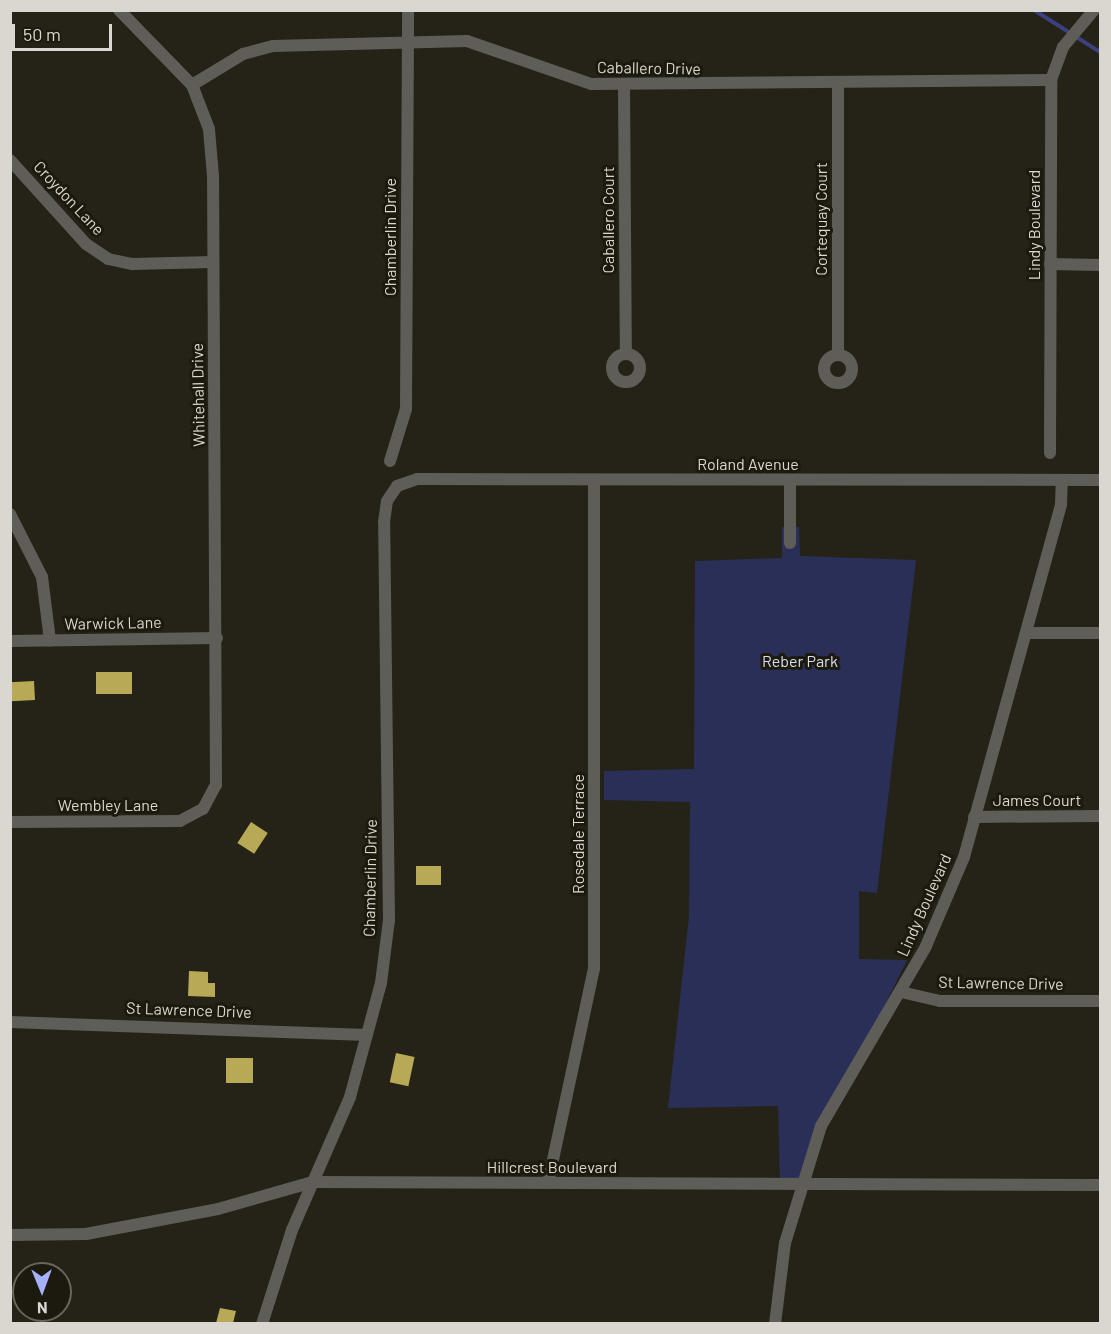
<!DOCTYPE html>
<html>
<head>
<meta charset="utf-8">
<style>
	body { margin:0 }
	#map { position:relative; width:1111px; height:1334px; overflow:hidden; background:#252318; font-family:Barlow,sans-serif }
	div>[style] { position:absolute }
	.green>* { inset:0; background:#2a2f58 }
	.stream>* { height:4px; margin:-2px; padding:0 2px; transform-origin:2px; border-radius:2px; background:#3b407f }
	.building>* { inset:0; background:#b8a957; transform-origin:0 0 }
	.minor>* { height:12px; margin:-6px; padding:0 6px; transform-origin:6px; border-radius:6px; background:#5e5d57 }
	.minor>.ring { margin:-6px; padding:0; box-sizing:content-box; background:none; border:12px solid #5e5d57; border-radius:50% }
	span { translate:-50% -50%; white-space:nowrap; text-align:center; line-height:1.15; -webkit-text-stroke:6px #1c1a0f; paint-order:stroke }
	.street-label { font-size:16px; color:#d9d7d0 }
	.park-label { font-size:16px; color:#d9ddf0 }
	.frame { position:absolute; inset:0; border:12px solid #d9d7d0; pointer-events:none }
	.north { position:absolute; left:12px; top:1262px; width:60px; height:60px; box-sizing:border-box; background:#1c1a0f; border:2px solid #68665c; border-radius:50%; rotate:179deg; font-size:16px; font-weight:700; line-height:24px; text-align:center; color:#d9d7d0 }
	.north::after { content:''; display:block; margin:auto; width:21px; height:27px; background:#a6b1fc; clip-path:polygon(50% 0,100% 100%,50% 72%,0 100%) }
	.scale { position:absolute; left:12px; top:24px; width:100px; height:27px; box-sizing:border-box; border:3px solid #d9d7d0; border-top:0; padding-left:8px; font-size:18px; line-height:21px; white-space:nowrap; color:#d9d7d0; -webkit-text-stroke:4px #1c1a0f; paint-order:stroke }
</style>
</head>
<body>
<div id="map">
	<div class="green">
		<div style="clip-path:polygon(782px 527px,799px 527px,800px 556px,916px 560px,877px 893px,859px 891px,859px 959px,907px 960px,796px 1185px,780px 1180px,778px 1106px,668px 1108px,689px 916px,690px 802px,604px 800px,604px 771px,694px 769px,695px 561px,782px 558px)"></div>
	</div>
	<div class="stream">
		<div style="left:1034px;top:10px;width:78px;rotate:32.5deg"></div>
	</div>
	<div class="building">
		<div style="left:132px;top:672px;width:22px;height:36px;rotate:90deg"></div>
		<div style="left:34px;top:681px;width:19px;height:24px;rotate:87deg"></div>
		<div style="left:251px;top:822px;width:20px;height:25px;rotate:33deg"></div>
		<div style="left:416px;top:866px;width:25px;height:19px"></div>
		<div style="clip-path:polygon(189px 971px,208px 972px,208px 983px,215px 983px,215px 997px,188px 996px)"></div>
		<div style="left:396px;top:1053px;width:19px;height:30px;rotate:12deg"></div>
		<div style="left:226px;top:1058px;width:27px;height:25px"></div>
		<div style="clip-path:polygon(220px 1308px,236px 1311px,233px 1323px,216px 1323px)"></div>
	</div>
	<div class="minor">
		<div style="left:838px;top:84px;width:270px;rotate:90deg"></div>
		<div style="left:192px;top:85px;width:60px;rotate:-31.3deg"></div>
		<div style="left:243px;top:54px;width:31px;rotate:-15deg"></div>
		<div style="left:273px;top:46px;width:194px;rotate:-1.5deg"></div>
		<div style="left:467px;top:41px;width:131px;rotate:19.1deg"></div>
		<div style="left:591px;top:84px;width:460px;rotate:-0.5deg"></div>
		<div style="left:624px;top:86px;width:267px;rotate:89.6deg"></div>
		<div style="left:10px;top:160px;width:113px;rotate:47.9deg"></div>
		<div style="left:86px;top:244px;width:27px;rotate:34deg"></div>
		<div style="left:108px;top:259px;width:25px;rotate:12deg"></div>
		<div style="left:132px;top:264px;width:81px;rotate:-1.4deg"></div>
		<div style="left:1050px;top:264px;width:50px;rotate:1.1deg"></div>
		<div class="ring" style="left:612px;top:354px;width:16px;height:16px"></div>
		<div class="ring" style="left:824px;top:355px;width:16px;height:16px"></div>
		<div style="left:1050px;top:453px;width:373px;rotate:-89.8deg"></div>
		<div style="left:1051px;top:80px;width:35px;rotate:-70deg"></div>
		<div style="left:1063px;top:47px;width:48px;rotate:-50deg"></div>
		<div style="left:390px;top:461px;width:54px;rotate:-72.9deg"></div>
		<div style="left:406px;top:409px;width:399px;rotate:-89.7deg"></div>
		<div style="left:790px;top:481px;width:62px;rotate:90deg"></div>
		<div style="left:10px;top:514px;width:71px;rotate:63.1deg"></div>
		<div style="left:42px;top:577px;width:64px;rotate:82.8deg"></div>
		<div style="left:1026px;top:633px;width:74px"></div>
		<div style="left:10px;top:641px;width:207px;rotate:-0.8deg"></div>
		<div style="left:974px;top:817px;width:126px;rotate:-0.5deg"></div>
		<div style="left:10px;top:822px;width:170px;rotate:-0.3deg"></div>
		<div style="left:180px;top:821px;width:26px;rotate:-28deg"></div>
		<div style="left:203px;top:809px;width:27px;rotate:-62deg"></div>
		<div style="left:216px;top:785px;width:609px;rotate:-90.28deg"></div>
		<div style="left:213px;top:176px;width:47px;rotate:-94.9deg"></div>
		<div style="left:209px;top:129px;width:47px;rotate:-111.1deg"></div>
		<div style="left:192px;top:85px;width:105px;rotate:-134.2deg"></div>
		<div style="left:901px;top:992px;width:40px;rotate:13deg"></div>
		<div style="left:940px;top:1001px;width:160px"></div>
		<div style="left:10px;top:1022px;width:357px;rotate:2.1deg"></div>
		<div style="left:548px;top:1183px;width:219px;rotate:-77.9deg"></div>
		<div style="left:594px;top:969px;width:488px;rotate:-90deg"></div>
		<div style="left:10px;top:1235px;width:76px;rotate:-0.8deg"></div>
		<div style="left:86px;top:1234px;width:134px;rotate:-10.7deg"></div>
		<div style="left:218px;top:1209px;width:99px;rotate:-15.9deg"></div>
		<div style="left:313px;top:1182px;width:787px;rotate:0.22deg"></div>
		<div style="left:262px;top:1324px;width:99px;rotate:-72.3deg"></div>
		<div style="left:292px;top:1230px;width:145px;rotate:-66.4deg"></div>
		<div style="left:350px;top:1097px;width:118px;rotate:-74.8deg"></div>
		<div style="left:381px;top:983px;width:64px;rotate:-82.8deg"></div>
		<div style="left:389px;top:920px;width:398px;rotate:-90.7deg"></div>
		<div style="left:384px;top:522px;width:21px;rotate:-82deg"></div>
		<div style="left:387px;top:501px;width:18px;rotate:-56deg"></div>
		<div style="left:397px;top:486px;width:21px;rotate:-19deg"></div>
		<div style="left:417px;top:479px;width:683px;rotate:0.08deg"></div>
		<div style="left:775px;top:1324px;width:82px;rotate:-83deg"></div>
		<div style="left:785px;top:1243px;width:122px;rotate:-72.9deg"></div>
		<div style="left:821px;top:1126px;width:208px;rotate:-59.7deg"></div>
		<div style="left:926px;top:946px;width:97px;rotate:-66.9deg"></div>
		<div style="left:964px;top:857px;width:366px;rotate:-74.6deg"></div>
		<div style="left:1061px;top:504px;width:23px;rotate:-88deg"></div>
	</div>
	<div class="street-label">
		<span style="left:649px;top:68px;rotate:1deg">Caballero Drive</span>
		<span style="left:69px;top:198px;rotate:47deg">Croydon Lane</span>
		<span style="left:821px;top:219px;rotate:-90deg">Cortequay Court</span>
		<span style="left:608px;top:220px;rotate:-90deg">Caballero Court</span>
		<span style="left:1034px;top:225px;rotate:-90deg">Lindy Boulevard</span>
		<span style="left:390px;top:237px;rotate:-90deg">Chamberlin Drive</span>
		<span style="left:198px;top:395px;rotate:-91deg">Whitehall Drive</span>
		<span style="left:748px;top:464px">Roland Avenue</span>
		<span style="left:113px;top:623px;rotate:-1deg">Warwick Lane</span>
		<span style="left:1037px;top:800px">James Court</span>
		<span style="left:108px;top:805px">Wembley Lane</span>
		<span style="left:578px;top:834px;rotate:-90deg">Rosedale Terrace</span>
		<span style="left:370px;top:878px;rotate:-89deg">Chamberlin Drive</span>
		<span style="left:924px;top:905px;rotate:-66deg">Lindy Boulevard</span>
		<span style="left:1001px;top:983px;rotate:1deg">St Lawrence Drive</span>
		<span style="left:189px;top:1010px;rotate:2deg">St Lawrence Drive</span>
		<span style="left:552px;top:1167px">Hillcrest Boulevard</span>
	</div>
	<div class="park-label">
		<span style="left:800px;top:661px">Reber Park</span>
	</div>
	<div class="frame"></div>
	<div class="north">N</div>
	<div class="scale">50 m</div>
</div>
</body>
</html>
